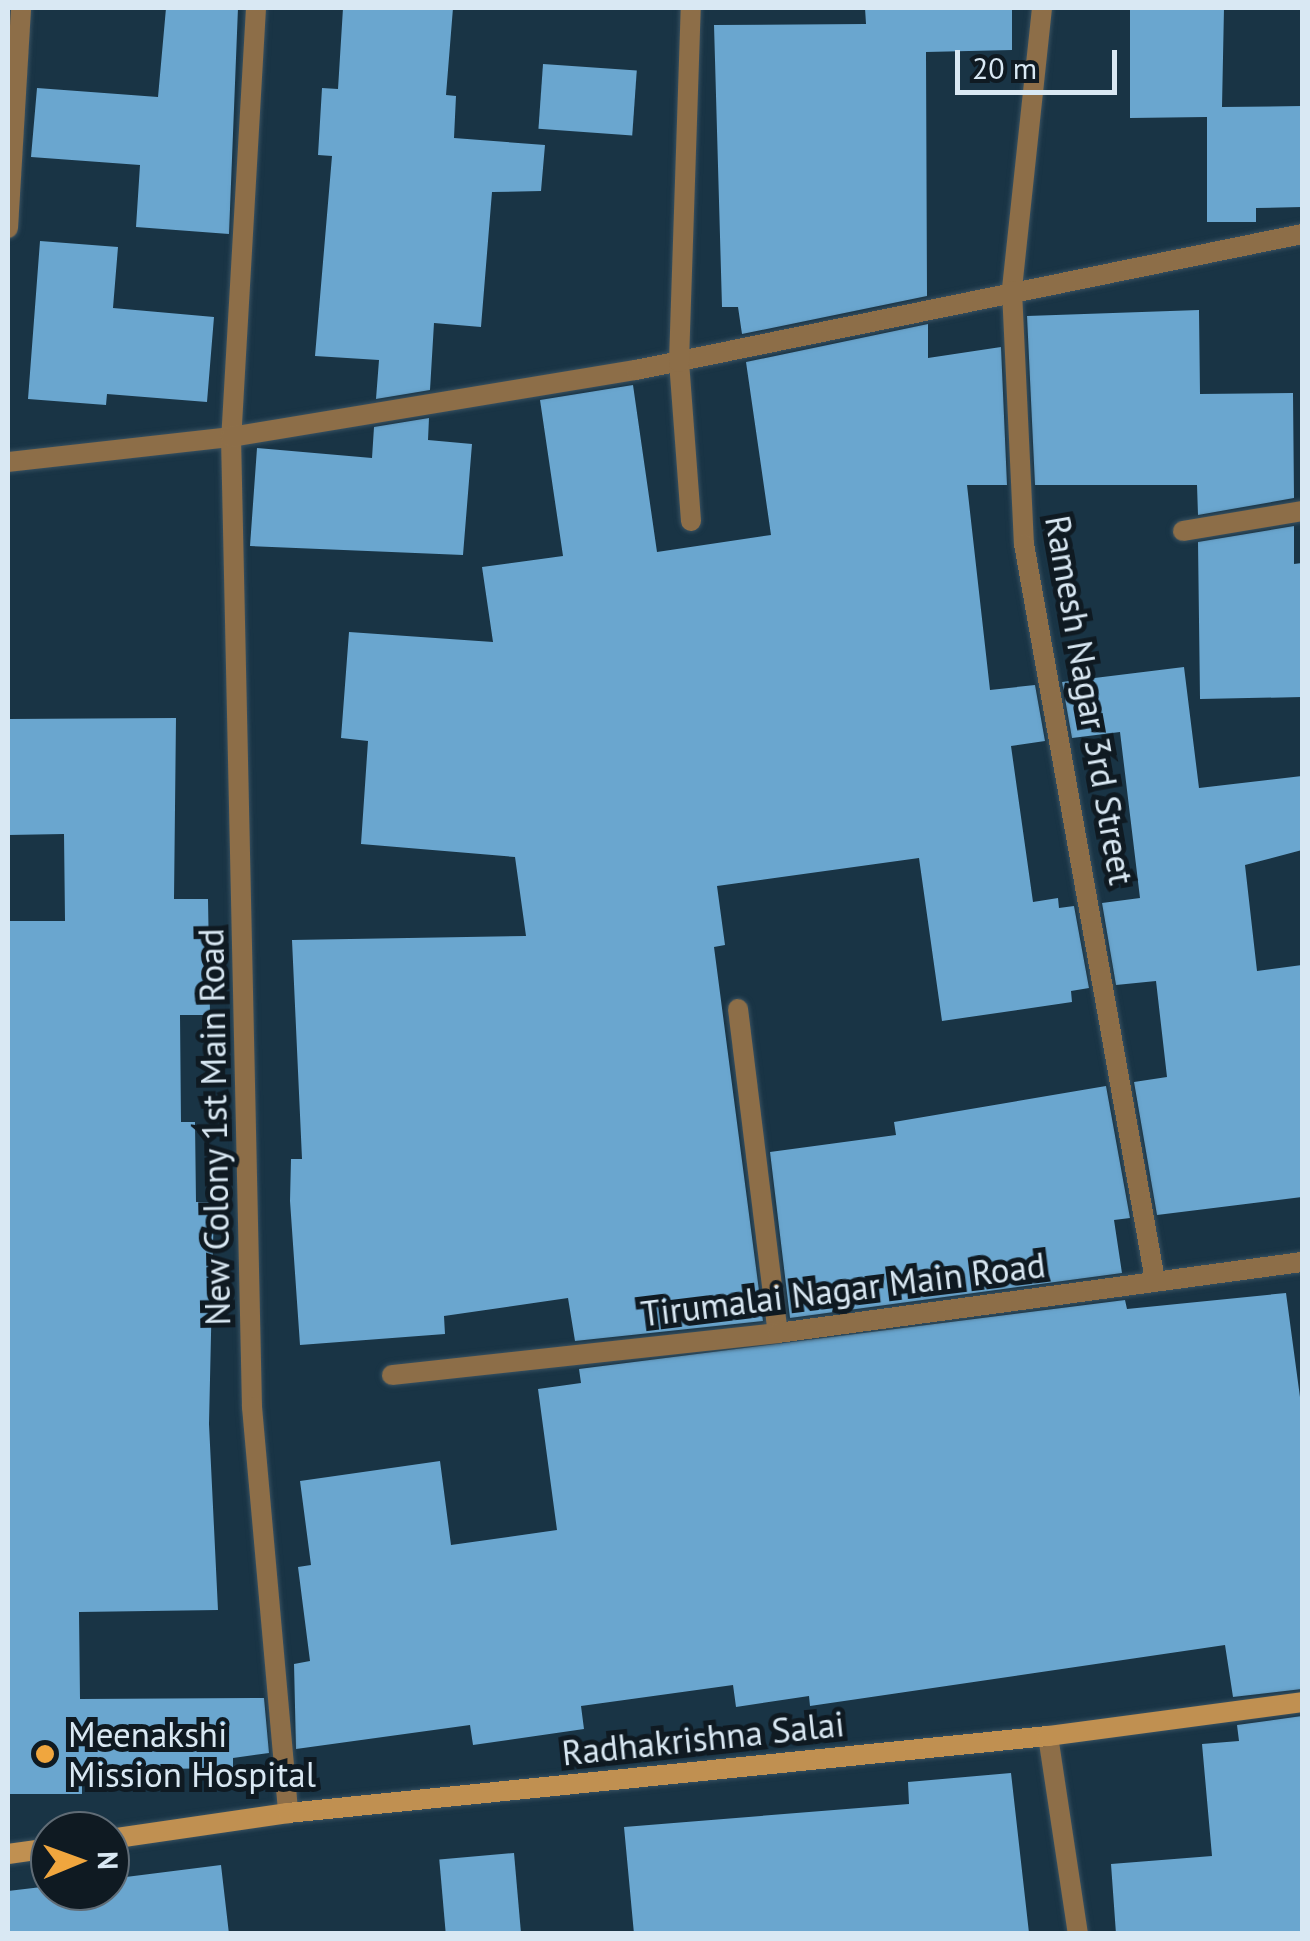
<!DOCTYPE html>
<html>
<head>
<meta charset="utf-8">
<style>
	body { margin:0 }
	#map { position:relative; width:1310px; height:1941px; overflow:hidden; background:#193445; font-family:"PT Sans",sans-serif }
	div>[style] { position:absolute }
	.building>* { inset:0; background:#6aa6cf; transform-origin:0 0 }
	.roads { filter:drop-shadow(0 0 2px #385161) drop-shadow(0 0 2px #385161) }
	.street>* { height:20px; margin:-10px; padding:0 10px; transform-origin:10px; border-radius:10px; background:#8d6e48 }
	.secondary>* { height:20px; margin:-10px; padding:0 10px; transform-origin:10px; border-radius:10px; background:#c09051 }
	.dots>* { width:28px; height:28px; translate:-50% -50%; box-sizing:border-box; border:5px solid #0f1a22; border-radius:50% }
	span { translate:-50% -50%; white-space:nowrap; text-align:center; line-height:1.15; -webkit-text-stroke:10px #0f1a22; paint-order:stroke }
	.street-label { font-size:35px; color:#d9e8f3 }
	.poi-label { font-size:35px; color:#d9e8f3 }
	.left { translate:0 -50%; text-align:left }
	.frame { position:absolute; inset:0; border:10px solid #d9e8f3; pointer-events:none }
	.north { position:absolute; left:30px; top:1811px; width:100px; height:100px; box-sizing:border-box; background:#0f1a22; border:2px solid #606c76; border-radius:50%; rotate:89deg; font-size:28px; font-weight:700; line-height:40px; text-align:center; color:#d9e8f3 }
	.north::after { content:''; display:block; margin:auto; width:35px; height:45px; background:#f0a63e; clip-path:polygon(50% 0,100% 100%,50% 72%,0 100%) }
	.scale { position:absolute; left:955px; top:50px; width:162px; height:45px; box-sizing:border-box; border:5px solid #d9e8f3; border-top:0; padding-left:12px; font-size:30px; line-height:35px; white-space:nowrap; color:#d9e8f3; -webkit-text-stroke:8px #0f1a22; paint-order:stroke }
</style>
</head>
<body>
<div id="map">
	<div class="building">
		<div style="clip-path:polygon(166px 8px,238px 8px,229px 234px,136px 227px,140px 165px,31px 157px,37px 88px,158px 97px)"></div>
		<div style="clip-path:polygon(343px 8px,453px 8px,446px 95px,456px 96px,454px 138px,545px 145px,541px 191px,492px 192px,481px 327px,434px 323px,430px 390px,376px 399px,379px 360px,315px 356px,332px 156px,318px 155px,322px 88px,338px 89px)"></div>
		<div style="clip-path:polygon(865px 8px,1012px 8px,1012px 50px,926px 52px,927px 296px,742px 334px,738px 307px,722px 307px,714px 25px,866px 24px)"></div>
		<div style="clip-path:polygon(1130px 8px,1224px 8px,1222px 107px,1302px 106px,1302px 207px,1256px 208px,1256px 222px,1207px 222px,1207px 117px,1130px 118px)"></div>
		<div style="left:543px;top:64px;width:94px;height:65px;rotate:4deg"></div>
		<div style="clip-path:polygon(40px 241px,118px 247px,113px 308px,214px 317px,207px 402px,107px 394px,106px 405px,28px 399px)"></div>
		<div style="clip-path:polygon(1199px 310px,1200px 394px,1293px 393px,1294px 498px,1198px 515px,1197px 485px,1035px 485px,1027px 316px)"></div>
		<div style="clip-path:polygon(928px 324px,928px 358px,1001px 347px,1007px 485px,967px 485px,990px 690px,1035px 685px,1045px 741px,1011px 746px,1033px 902px,1058px 898px,1059px 908px,1074px 906px,1089px 988px,1071px 991px,1072px 1002px,942px 1021px,919px 858px,717px 886px,725px 945px,714px 947px,763px 1321px,575px 1341px,568px 1298px,444px 1316px,445px 1334px,300px 1345px,290px 1201px,291px 1159px,302px 1159px,292px 940px,526px 936px,515px 857px,361px 844px,368px 741px,341px 738px,349px 632px,493px 642px,482px 567px,563px 556px,540px 400px,633px 385px,657px 552px,771px 535px,746px 362px)"></div>
		<div style="clip-path:polygon(429px 418px,428px 440px,472px 444px,463px 555px,250px 546px,257px 448px,372px 458px,374px 427px)"></div>
		<div style="clip-path:polygon(1294px 526px,1294px 564px,1302px 563px,1302px 697px,1200px 699px,1198px 542px)"></div>
		<div style="clip-path:polygon(1184px 667px,1199px 788px,1302px 776px,1302px 850px,1245px 865px,1257px 971px,1302px 965px,1302px 1197px,1157px 1215px,1134px 1082px,1167px 1077px,1156px 981px,1116px 985px,1102px 903px,1140px 898px,1120px 732px,1072px 738px,1062px 682px)"></div>
		<div style="clip-path:polygon(176px 718px,174px 899px,208px 899px,210px 1015px,180px 1015px,181px 1122px,195px 1122px,196px 1202px,214px 1202px,209px 1424px,218px 1610px,79px 1612px,80px 1699px,264px 1698px,269px 1753px,233px 1758px,233px 1768px,82px 1770px,82px 1794px,8px 1794px,8px 921px,65px 921px,64px 834px,8px 835px,8px 719px)"></div>
		<div style="clip-path:polygon(1106px 1086px,1130px 1218px,1114px 1220px,1122px 1273px,790px 1318px,770px 1152px,896px 1135px,894px 1122px)"></div>
		<div style="clip-path:polygon(1286px 1293px,1302px 1412px,1302px 1689px,1233px 1697px,1225px 1645px,810px 1706px,809px 1696px,736px 1707px,733px 1685px,581px 1706px,584px 1729px,473px 1745px,470px 1725px,296px 1749px,294px 1664px,310px 1661px,298px 1567px,311px 1565px,300px 1481px,440px 1461px,451px 1545px,557px 1530px,538px 1389px,581px 1383px,579px 1369px,1125px 1300px,1127px 1309px)"></div>
		<div style="clip-path:polygon(1302px 1716px,1302px 1934px,1116px 1934px,1111px 1864px,1212px 1856px,1202px 1744px,1239px 1741px,1237px 1725px)"></div>
		<div style="clip-path:polygon(1011px 1773px,1029px 1933px,634px 1934px,624px 1827px,909px 1804px,908px 1782px)"></div>
		<div style="left:514px;top:1853px;width:81px;height:75px;rotate:85deg"></div>
		<div style="clip-path:polygon(221px 1865px,229px 1934px,8px 1934px,8px 1891px,50px 1886px,110px 1891px,110px 1879px)"></div>
	</div>
	<div class="roads">
		<div class="street">
			<div style="left:256px;top:8px;width:430px;rotate:93.3deg"></div>
			<div style="left:231px;top:437px;width:970px;rotate:88.76deg"></div>
			<div style="left:252px;top:1407px;width:408px;rotate:84.9deg"></div>
			<div style="left:1042px;top:8px;width:285px;rotate:96.1deg"></div>
			<div style="left:1012px;top:291px;width:253px;rotate:87.3deg"></div>
			<div style="left:1024px;top:544px;width:748px;rotate:79.91deg"></div>
			<div style="left:8px;top:228px;width:220px;rotate:-86.6deg"></div>
			<div style="left:8px;top:462px;width:224px;rotate:-6.4deg"></div>
			<div style="left:231px;top:437px;width:411px;rotate:-9.4deg"></div>
			<div style="left:636px;top:370px;width:680px;rotate:-11.54deg"></div>
			<div style="left:691px;top:521px;width:159px;rotate:-94.3deg"></div>
			<div style="left:679px;top:362px;width:354px;rotate:-88.1deg"></div>
			<div style="left:1183px;top:531px;width:121px;rotate:-9.5deg"></div>
			<div style="left:738px;top:1009px;width:326px;rotate:83deg"></div>
			<div style="left:392px;top:1375px;width:388px;rotate:-6.2deg"></div>
			<div style="left:778px;top:1333px;width:529px;rotate:-7.72deg"></div>
			<div style="left:1048px;top:1736px;width:200px;rotate:81.4deg"></div>
		</div>
		<div class="secondary">
			<div style="left:110px;top:1839px;width:180px;rotate:-8.3deg"></div>
			<div style="left:288px;top:1813px;width:764px;rotate:-5.79deg"></div>
			<div style="left:1048px;top:1736px;width:256px;rotate:-7.6deg"></div>
			<div style="left:8px;top:1854px;width:42px;rotate:-8.1deg"></div>
		</div>
	</div>
	<div class="dots">
		<div style="left:45px;top:1754px;background:#f0a63e"></div>
	</div>
	<div class="street-label">
		<span style="left:1090px;top:700px;rotate:80deg">Ramesh Nagar 3rd Street</span>
		<span style="left:214px;top:1127px;rotate:-91deg">New Colony 1st Main Road</span>
		<span style="left:843px;top:1289px;rotate:-7deg">Tirumalai Nagar Main Road</span>
		<span style="left:703px;top:1738px;rotate:-6deg">Radhakrishna Salai</span>
	</div>
	<div class="poi-label">
		<span class="left" style="left:68px;top:1754px">Meenakshi<br>Mission Hospital</span>
	</div>
	<div class="frame"></div>
	<div class="north">N</div>
	<div class="scale">20 m</div>
</div>
</body>
</html>
